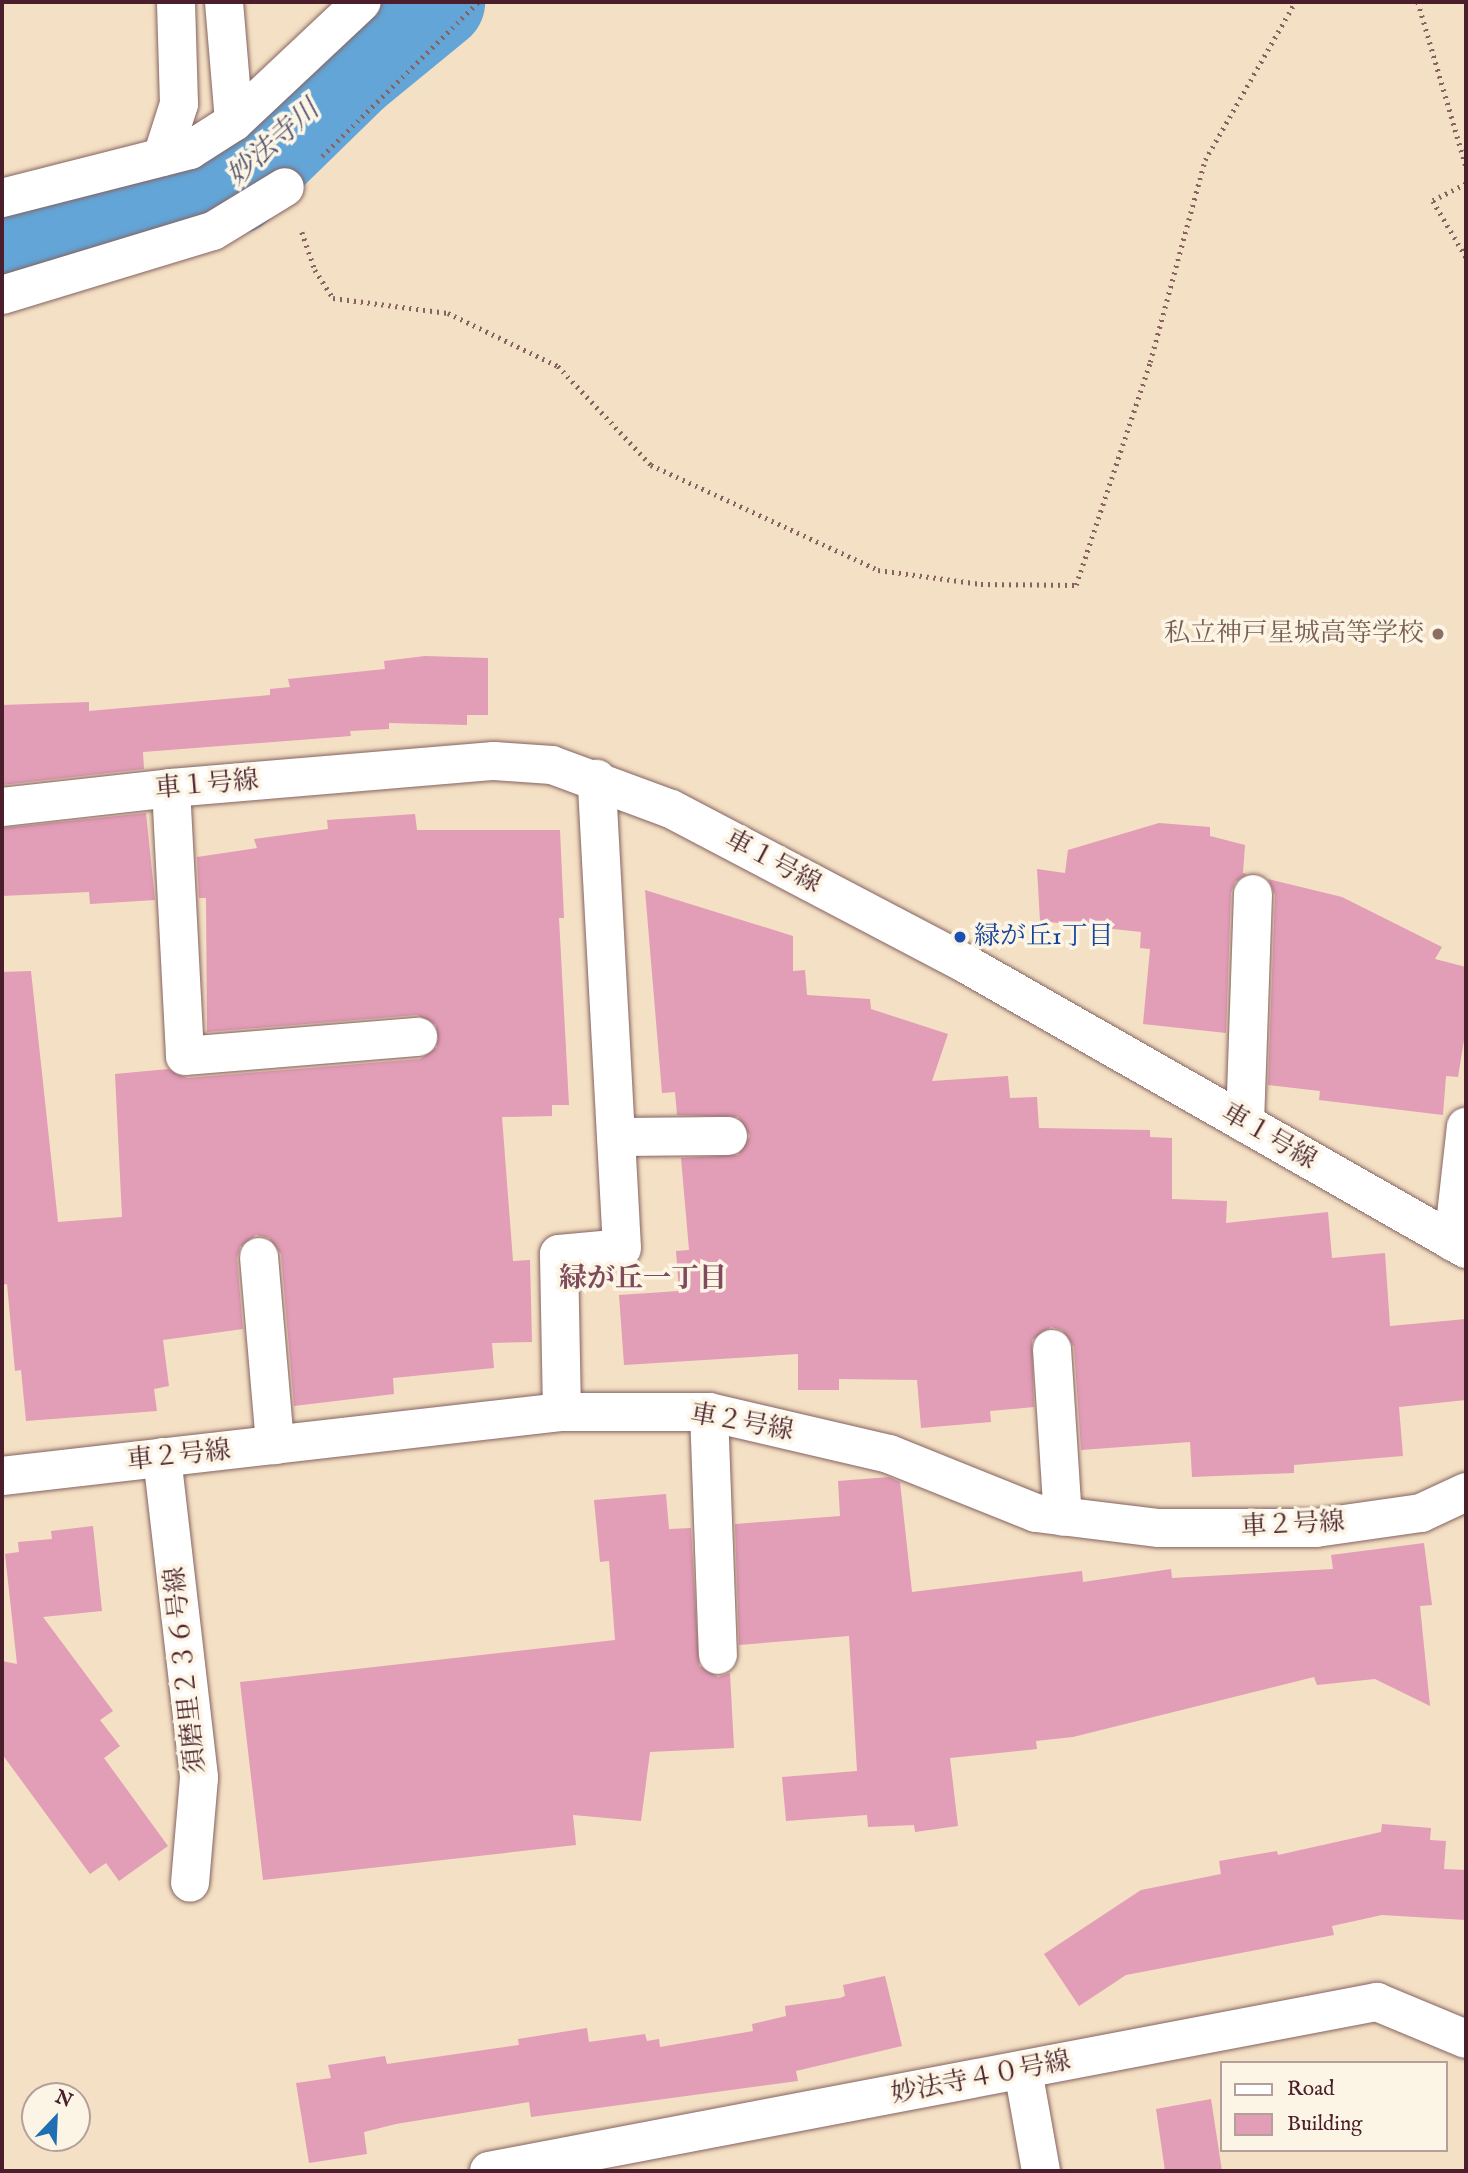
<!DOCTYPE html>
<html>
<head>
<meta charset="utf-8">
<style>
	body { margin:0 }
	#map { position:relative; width:1468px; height:2173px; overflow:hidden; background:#f4e0c4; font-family:"IM FELL English","Noto Serif JP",serif }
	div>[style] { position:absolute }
	.river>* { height:96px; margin:-48px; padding:0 48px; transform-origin:48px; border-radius:48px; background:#63a5d7 }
	.building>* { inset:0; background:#e29db7 }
	.path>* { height:4.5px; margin-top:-2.25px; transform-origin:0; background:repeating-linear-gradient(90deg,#866361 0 2px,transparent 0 7px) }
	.roads { filter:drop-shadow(0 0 2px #866361) drop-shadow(0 0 2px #866361) }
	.minor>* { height:38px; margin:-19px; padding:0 19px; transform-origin:19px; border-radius:19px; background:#fff }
	.tertiary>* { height:38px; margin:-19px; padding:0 19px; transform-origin:19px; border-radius:19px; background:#fff }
	.dots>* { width:19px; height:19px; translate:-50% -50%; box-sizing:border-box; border:4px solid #fcf5e5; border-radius:50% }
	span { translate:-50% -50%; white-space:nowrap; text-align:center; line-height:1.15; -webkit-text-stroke:7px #fcf5e5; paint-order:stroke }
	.education-label { font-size:26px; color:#785e54 }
	.right { translate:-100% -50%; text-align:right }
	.street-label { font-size:26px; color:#4a1f2b }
	.transit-label { font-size:26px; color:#164399 }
	.left { translate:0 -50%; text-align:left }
	.water-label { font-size:28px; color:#545570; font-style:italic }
	.neighbourhood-label { font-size:28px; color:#7f4b5c; font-weight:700 }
	.frame { position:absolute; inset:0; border:4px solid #4a1f2b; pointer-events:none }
	.legend { position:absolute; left:1220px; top:2061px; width:228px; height:91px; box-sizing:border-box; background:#fcf5e5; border:2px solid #b59f9b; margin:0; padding:9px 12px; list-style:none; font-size:21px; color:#4a1f2b }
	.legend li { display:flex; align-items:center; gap:14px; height:35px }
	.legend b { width:35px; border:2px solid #b59f9b }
	.north { position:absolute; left:21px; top:2082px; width:70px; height:70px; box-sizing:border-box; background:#fcf5e5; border:2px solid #b59f9b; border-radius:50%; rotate:23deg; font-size:19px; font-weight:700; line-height:28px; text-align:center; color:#4a1f2b }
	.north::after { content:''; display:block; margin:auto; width:24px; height:32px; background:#1f6fb2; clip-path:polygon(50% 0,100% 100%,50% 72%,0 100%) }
</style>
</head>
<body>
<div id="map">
	<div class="river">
		<div style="left:2px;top:259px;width:94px;rotate:-14.8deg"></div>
		<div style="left:93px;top:235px;width:150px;rotate:-19deg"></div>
		<div style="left:235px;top:186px;width:165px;rotate:-44.3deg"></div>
		<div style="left:353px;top:71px;width:109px;rotate:-39.4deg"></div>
	</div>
	<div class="building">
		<div style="clip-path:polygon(425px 656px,488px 658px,488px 715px,467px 715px,467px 725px,389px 723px,389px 729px,350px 731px,351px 736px,143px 752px,144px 769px,2px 785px,2px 705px,89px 702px,89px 711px,270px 695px,270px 689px,290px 687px,288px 679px,385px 669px,384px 661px)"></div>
		<div style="clip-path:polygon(146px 813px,155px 900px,90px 904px,89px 892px,2px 896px,2px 828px)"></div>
		<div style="clip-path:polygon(415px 814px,417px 830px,560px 830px,564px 918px,559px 918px,569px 1105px,552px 1105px,552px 1116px,502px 1117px,513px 1261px,530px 1260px,532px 1342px,492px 1343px,494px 1368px,393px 1378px,394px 1394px,294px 1406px,281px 1254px,269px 1238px,256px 1235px,240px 1247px,237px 1258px,243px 1329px,163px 1340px,169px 1386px,154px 1389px,157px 1411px,26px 1421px,21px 1370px,15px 1371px,7px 1284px,2px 1285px,2px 972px,31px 971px,58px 1222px,122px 1217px,115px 1074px,168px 1069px,187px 1078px,420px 1059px,437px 1047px,436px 1025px,417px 1015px,207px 1032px,206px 898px,199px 898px,197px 857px,257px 848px,254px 839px,328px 829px,327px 820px)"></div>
		<div style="clip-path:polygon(1159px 823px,1210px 827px,1210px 836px,1245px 845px,1243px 873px,1247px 874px,1235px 882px,1231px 893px,1226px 1033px,1143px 1024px,1150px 949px,1140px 948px,1141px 932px,1040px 921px,1037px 869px,1065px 873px,1068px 850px)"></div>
		<div style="clip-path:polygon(1268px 879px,1342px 897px,1442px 947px,1435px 959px,1466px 967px,1466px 1028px,1458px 1077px,1446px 1076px,1443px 1115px,1319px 1100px,1320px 1091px,1268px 1085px,1275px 895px)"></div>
		<div style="clip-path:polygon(645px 890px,793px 936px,793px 971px,805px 970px,807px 995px,870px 999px,871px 1009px,948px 1034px,932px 1081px,1008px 1076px,1010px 1098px,1037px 1097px,1039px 1128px,1150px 1130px,1150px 1137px,1172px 1138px,1172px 1199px,1227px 1201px,1226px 1223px,1328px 1212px,1332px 1258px,1385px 1253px,1390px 1326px,1466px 1319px,1466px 1400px,1399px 1407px,1403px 1456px,1294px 1465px,1294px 1473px,1192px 1477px,1190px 1442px,1081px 1450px,1074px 1347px,1062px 1330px,1051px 1327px,1032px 1340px,1034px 1407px,990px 1411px,991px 1422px,921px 1428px,917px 1380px,839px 1379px,839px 1390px,798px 1390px,798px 1354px,624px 1365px,619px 1295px,679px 1291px,676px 1251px,689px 1250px,681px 1158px,738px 1155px,750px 1136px,738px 1117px,677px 1115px,675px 1092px,662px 1093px)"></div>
		<div style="clip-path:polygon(889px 1477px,900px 1482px,912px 1592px,1082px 1571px,1083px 1582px,1171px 1569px,1172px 1578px,1333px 1569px,1331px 1555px,1424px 1543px,1432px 1605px,1420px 1606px,1430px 1706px,1375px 1679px,1317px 1685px,1314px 1677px,1073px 1737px,1036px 1741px,1037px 1749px,950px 1758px,958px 1826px,915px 1832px,914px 1825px,868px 1827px,867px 1815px,786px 1821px,782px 1777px,857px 1771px,849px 1636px,739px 1645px,735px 1524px,840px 1516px,838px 1481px)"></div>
		<div style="clip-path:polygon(666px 1494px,669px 1529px,691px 1528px,699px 1666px,718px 1677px,730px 1673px,734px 1748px,650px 1752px,641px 1821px,573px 1815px,576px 1845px,263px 1880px,240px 1682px,615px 1640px,609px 1561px,600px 1562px,594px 1500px)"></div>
		<div style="clip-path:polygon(93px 1526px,102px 1611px,43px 1617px,113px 1711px,100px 1720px,120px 1746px,104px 1758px,168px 1846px,119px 1881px,106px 1863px,90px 1874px,2px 1754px,2px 1661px,17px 1664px,5px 1554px,19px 1552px,18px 1542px,52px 1539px,51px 1531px)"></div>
		<div style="clip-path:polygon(1382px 1824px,1431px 1828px,1430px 1840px,1446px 1841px,1444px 1869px,1466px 1870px,1466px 1920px,1382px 1915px,1332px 1926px,1334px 1935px,1126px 1975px,1079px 2006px,1044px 1954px,1141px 1890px,1221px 1874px,1219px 1861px,1277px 1851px,1278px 1855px,1381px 1832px)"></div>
		<div style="clip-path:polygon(885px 1976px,902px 2046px,796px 2071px,798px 2081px,531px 2117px,529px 2102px,396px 2124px,364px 2132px,367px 2154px,309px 2163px,296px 2083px,331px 2078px,328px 2065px,385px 2056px,387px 2064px,519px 2045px,518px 2039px,587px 2028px,589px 2042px,645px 2034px,647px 2041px,659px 2039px,660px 2047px,753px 2031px,752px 2024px,786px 2016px,785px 2006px,840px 1998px,845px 1996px,843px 1985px)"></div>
		<div style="clip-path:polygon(1211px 2099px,1222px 2171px,1165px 2171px,1156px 2109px)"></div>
	</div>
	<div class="path">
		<div style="left:1418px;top:2px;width:171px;rotate:73.7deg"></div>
		<div style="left:322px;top:156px;width:219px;rotate:-44.6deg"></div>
		<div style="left:1466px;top:184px;width:37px;rotate:153deg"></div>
		<div style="left:1433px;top:201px;width:65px;rotate:59.5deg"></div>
		<div style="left:302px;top:232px;width:40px;rotate:71.1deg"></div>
		<div style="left:315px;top:270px;width:33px;rotate:57deg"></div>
		<div style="left:333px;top:298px;width:116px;rotate:7.4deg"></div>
		<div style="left:448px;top:313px;width:122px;rotate:25.7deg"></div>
		<div style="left:558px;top:366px;width:136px;rotate:46.8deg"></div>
		<div style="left:651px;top:465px;width:250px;rotate:24.8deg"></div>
		<div style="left:878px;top:570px;width:104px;rotate:7.7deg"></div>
		<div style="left:981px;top:584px;width:95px;rotate:0.6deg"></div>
		<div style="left:1076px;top:585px;width:235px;rotate:-71.6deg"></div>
		<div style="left:1150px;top:362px;width:209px;rotate:-74.8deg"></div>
		<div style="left:1205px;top:160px;width:182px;rotate:-60.3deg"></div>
	</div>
	<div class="roads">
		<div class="minor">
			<div style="left:224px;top:2px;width:120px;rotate:85.2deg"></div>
			<div style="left:162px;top:157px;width:56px;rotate:-72.2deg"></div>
			<div style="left:179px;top:104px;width:102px;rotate:-91.7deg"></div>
			<div style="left:2px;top:198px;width:194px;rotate:-14.3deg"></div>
			<div style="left:190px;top:150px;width:52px;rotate:-32.5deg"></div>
			<div style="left:234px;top:122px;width:175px;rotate:-43.2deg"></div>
			<div style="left:2px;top:295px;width:220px;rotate:-16.9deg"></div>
			<div style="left:213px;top:231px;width:84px;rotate:-31.4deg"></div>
			<div style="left:171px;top:788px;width:268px;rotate:87deg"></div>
			<div style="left:185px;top:1056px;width:234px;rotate:-4.7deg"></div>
			<div style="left:1245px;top:1123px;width:229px;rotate:-88deg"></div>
			<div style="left:616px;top:1137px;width:112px;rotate:-0.5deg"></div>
			<div style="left:1453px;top:1242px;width:116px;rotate:-83.6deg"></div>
			<div style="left:259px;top:1257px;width:189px;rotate:85.1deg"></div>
			<div style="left:1052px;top:1349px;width:168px;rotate:86.3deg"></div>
			<div style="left:562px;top:1412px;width:158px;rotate:-91.1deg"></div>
			<div style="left:559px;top:1254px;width:63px;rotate:-5.4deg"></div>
			<div style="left:622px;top:1248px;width:470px;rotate:-93.1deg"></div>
			<div style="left:709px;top:1412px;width:243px;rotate:87.9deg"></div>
			<div style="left:162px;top:1457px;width:323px;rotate:83.4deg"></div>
			<div style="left:199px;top:1778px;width:105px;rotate:94.9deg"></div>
			<div style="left:2px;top:1476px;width:564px;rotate:-6.52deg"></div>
			<div style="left:562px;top:1412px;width:147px"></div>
			<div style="left:709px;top:1412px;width:185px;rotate:13.1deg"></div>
			<div style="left:889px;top:1454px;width:158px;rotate:21.9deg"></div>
			<div style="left:1036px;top:1513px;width:124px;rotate:7deg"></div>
			<div style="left:1159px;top:1528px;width:157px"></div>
			<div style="left:1316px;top:1528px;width:106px;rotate:-8.1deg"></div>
			<div style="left:1421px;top:1513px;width:50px;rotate:-25deg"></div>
			<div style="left:1023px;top:2070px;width:103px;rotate:79.9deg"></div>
			<div style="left:489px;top:2171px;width:904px;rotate:-10.78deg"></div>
			<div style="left:1377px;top:2002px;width:96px;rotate:22.6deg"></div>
		</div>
		<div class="tertiary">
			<div style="left:2px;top:807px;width:170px;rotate:-6.4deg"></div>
			<div style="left:171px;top:788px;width:324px;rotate:-4.8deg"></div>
			<div style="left:494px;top:761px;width:58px;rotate:3.9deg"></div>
			<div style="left:552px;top:765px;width:127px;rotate:20.3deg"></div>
			<div style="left:671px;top:809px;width:333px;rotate:27.7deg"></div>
			<div style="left:966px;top:964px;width:576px;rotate:29.68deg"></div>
		</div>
	</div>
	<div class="dots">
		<div style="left:1438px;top:634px;background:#8d6e63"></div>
		<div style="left:960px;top:937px;background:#1a4fb4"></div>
	</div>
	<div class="education-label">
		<span class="right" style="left:1424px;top:634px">私立神戸星城高等学校</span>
	</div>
	<div class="street-label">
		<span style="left:207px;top:785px;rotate:-5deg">車１号線</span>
		<span style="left:773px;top:862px;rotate:28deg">車１号線</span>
		<span style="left:1269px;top:1137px;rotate:30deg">車１号線</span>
		<span style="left:742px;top:1423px;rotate:10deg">車２号線</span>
		<span style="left:179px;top:1456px;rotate:-6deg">車２号線</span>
		<span style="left:1293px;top:1525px;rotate:-3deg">車２号線</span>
		<span style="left:186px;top:1670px;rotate:-96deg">須磨里２３６号線</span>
		<span style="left:981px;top:2078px;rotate:-11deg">妙法寺４０号線</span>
	</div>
	<div class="transit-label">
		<span class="left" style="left:974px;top:937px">緑が丘1丁目</span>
	</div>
	<div class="water-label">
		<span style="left:274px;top:144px;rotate:-42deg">妙法寺川</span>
	</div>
	<div class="neighbourhood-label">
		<span style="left:643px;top:1280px">緑が丘一丁目</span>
	</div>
	<div class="frame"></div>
	<ul class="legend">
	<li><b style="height:9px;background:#fff"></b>Road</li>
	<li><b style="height:19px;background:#e29db7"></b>Building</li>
	</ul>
	<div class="north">N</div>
</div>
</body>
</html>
